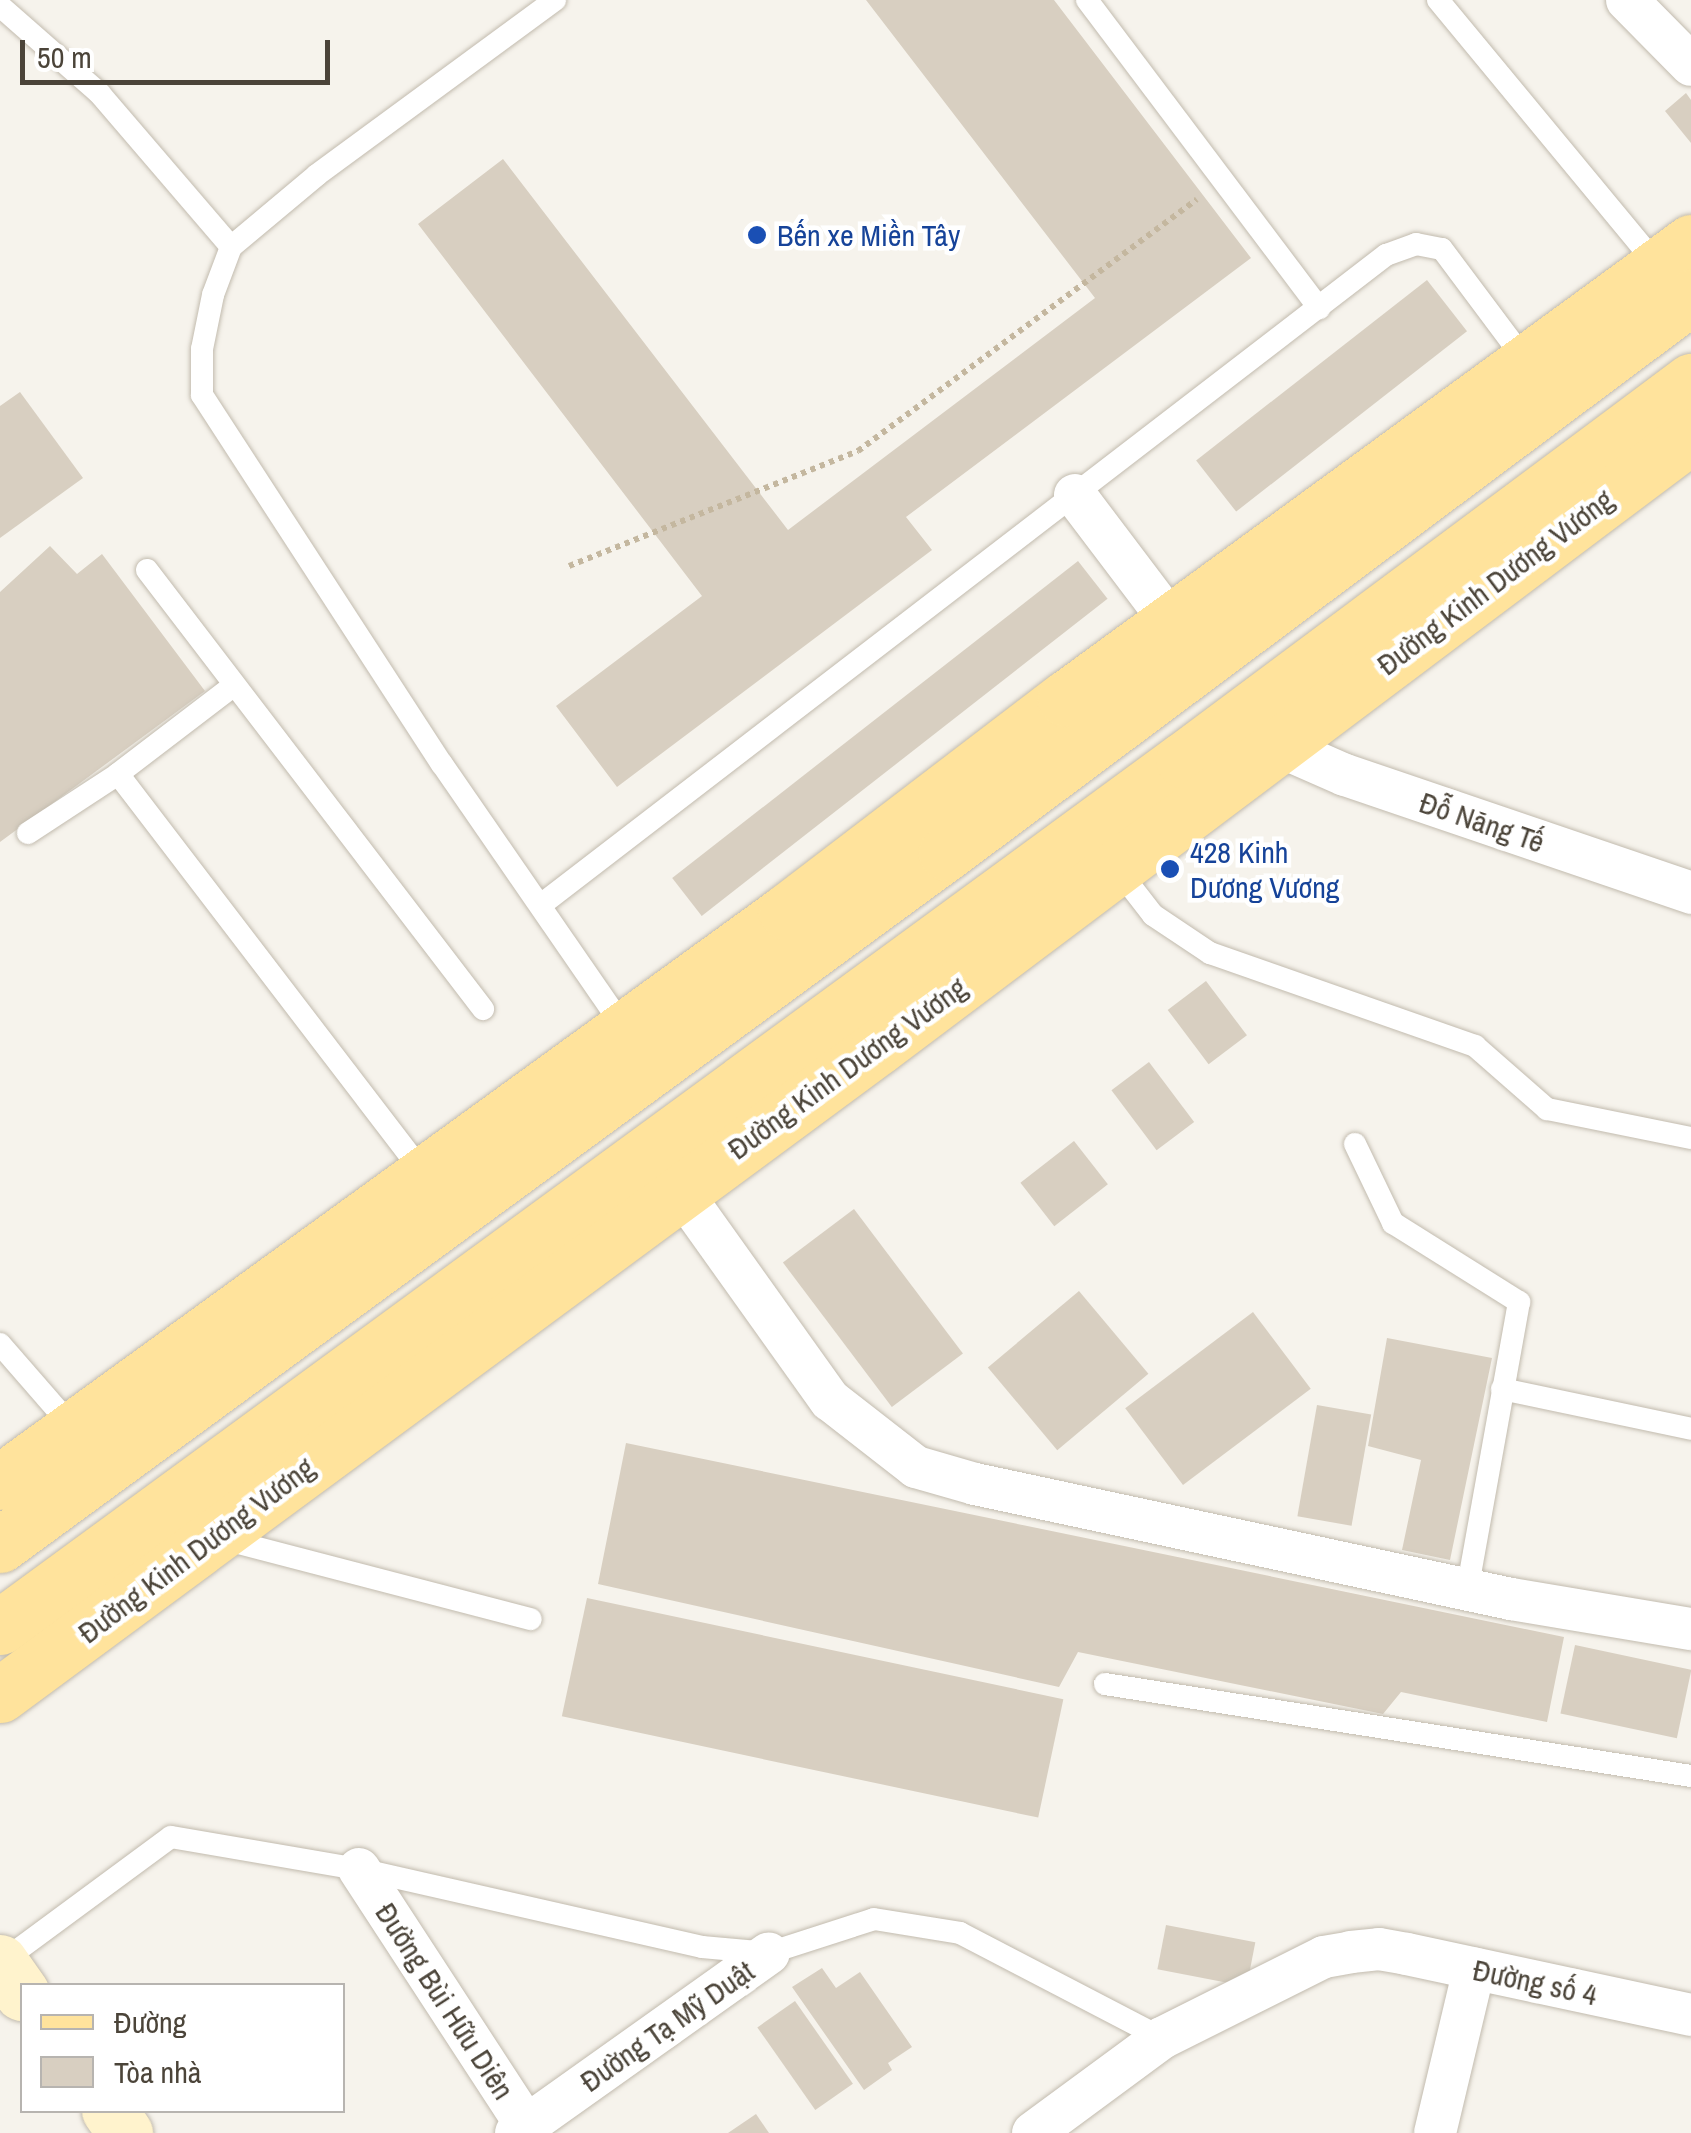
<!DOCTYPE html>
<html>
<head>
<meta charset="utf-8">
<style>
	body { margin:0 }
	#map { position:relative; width:1691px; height:2133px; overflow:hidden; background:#f6f3ec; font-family:"Archivo Narrow",sans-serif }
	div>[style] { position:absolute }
	.building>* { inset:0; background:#d8cfc1; transform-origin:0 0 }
	.path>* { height:6px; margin-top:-3px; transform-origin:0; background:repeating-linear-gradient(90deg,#c4b79f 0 5px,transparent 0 10px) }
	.roads { filter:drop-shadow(0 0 2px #c2bbae) drop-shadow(0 0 2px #c2bbae) }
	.lane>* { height:22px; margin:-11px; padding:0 11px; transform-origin:11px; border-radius:11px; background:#fff }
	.street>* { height:42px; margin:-21px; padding:0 21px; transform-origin:21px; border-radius:21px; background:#fff }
	.secondary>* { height:55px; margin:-27.5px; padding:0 27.5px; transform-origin:27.5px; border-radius:27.5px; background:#fff3cd }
	.primary>* { height:55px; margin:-27.5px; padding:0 27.5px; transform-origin:27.5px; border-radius:27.5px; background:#ffe39c }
	.dots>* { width:28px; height:28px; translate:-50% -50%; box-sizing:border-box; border:5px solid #fff; border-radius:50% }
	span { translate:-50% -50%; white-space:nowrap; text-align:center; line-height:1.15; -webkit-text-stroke:9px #fff; paint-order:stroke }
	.transit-label { font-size:30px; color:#164399 }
	.left { translate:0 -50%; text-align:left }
	.street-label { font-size:30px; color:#4b4439 }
	.legend { position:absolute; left:20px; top:1983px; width:325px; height:130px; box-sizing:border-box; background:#fff; border:2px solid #b7b4b0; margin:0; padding:12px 18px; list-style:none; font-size:30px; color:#4b4439 }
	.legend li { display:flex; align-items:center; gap:20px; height:50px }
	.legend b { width:50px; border:2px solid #b7b4b0 }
	.scale { position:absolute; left:20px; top:40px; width:310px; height:45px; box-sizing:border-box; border:5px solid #4b4439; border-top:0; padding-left:12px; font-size:30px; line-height:35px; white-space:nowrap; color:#4b4439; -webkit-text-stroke:8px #fff; paint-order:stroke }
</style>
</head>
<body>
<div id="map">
	<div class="building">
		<div style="clip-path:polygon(866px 0,1054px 0,1251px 258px,906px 517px,932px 550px,617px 787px,556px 706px,702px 596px,418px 224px,503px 159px,788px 530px,1095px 298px)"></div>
		<div style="clip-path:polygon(1686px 93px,1691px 100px,1691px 143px,1665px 111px)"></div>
		<div style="left:1427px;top:280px;width:65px;height:293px;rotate:52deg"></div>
		<div style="clip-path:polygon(20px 392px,83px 478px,0 538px,0 406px)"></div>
		<div style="clip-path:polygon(50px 546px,77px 574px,102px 554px,205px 691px,0 842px,0 592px)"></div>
		<div style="left:1078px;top:561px;width:48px;height:515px;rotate:52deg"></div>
		<div style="left:1206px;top:981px;width:68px;height:48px;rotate:53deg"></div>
		<div style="left:1149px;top:1062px;width:75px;height:47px;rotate:53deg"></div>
		<div style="left:1074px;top:1141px;width:55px;height:68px;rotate:52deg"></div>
		<div style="left:854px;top:1209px;width:181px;height:89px;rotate:53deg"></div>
		<div style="left:1079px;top:1291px;width:108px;height:119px;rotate:50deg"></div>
		<div style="left:1253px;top:1312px;width:96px;height:160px;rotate:53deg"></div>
		<div style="clip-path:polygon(1387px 1338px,1492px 1358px,1450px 1560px,1402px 1550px,1421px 1460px,1368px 1446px)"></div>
		<div style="left:1317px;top:1405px;width:55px;height:113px;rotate:10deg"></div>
		<div style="clip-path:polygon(626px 1443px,1564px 1637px,1547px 1722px,1401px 1692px,1383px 1714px,1078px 1652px,1059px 1687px,598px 1584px)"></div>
		<div style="left:587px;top:1598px;width:487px;height:121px;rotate:12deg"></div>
		<div style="left:1575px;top:1645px;width:119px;height:70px;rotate:12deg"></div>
		<div style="left:1166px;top:1925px;width:91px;height:45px;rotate:11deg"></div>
		<div style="clip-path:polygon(822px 1968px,836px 1988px,860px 1972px,912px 2047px,888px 2063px,892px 2070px,864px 2090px,792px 1987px)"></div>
		<div style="left:795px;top:2001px;width:101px;height:46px;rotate:55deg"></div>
		<div style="clip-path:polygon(756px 2114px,769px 2133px,728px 2133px)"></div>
	</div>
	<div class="path">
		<div style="left:569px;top:566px;width:311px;rotate:-21.7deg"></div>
		<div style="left:858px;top:451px;width:422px;rotate:-36.6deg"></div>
	</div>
	<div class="roads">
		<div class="lane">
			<div style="left:555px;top:0;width:295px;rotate:143.7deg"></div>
			<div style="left:317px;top:175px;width:112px;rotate:140.1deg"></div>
			<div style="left:231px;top:247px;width:51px;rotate:110.6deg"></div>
			<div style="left:213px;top:295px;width:55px;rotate:101.5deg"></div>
			<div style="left:202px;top:349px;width:46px;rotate:90deg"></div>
			<div style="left:202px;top:395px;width:440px;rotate:57deg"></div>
			<div style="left:442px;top:764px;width:318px;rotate:55.4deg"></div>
			<div style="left:1087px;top:0;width:386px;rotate:53deg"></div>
			<div style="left:1438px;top:0;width:347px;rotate:50.4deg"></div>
			<div style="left:0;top:6px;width:133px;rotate:41.3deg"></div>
			<div style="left:100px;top:94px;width:201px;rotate:49.4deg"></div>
			<div style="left:147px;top:570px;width:553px;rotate:52.57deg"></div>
			<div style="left:233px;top:686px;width:145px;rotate:142.6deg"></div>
			<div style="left:118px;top:774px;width:504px;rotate:52.58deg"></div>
			<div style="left:28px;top:833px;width:108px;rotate:-33.2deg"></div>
			<div style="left:1115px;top:866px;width:62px;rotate:52.2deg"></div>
			<div style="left:1153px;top:915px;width:69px;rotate:33.7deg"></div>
			<div style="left:1210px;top:953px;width:281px;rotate:19.3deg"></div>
			<div style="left:1475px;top:1046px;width:96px;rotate:41.2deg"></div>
			<div style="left:1547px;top:1109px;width:147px;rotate:11.4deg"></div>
			<div style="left:542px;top:904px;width:1065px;rotate:-37.56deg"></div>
			<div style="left:1386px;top:255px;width:32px;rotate:-20deg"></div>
			<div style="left:1416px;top:244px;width:26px;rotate:11deg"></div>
			<div style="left:1442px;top:249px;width:144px;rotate:53.2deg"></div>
			<div style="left:1355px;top:1144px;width:88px;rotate:64.3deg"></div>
			<div style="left:1393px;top:1223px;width:149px;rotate:32.1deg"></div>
			<div style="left:1519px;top:1302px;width:293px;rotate:100.2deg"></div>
			<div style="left:0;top:1344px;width:113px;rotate:49deg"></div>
			<div style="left:1502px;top:1389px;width:193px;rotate:11.9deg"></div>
			<div style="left:219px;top:1538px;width:322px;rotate:14.6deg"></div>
			<div style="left:1105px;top:1684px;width:593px;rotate:8.92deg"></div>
			<div style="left:0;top:1963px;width:212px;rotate:-36.4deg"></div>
			<div style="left:171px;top:1837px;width:191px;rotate:9.7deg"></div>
			<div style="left:359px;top:1869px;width:352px;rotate:12.8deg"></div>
			<div style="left:702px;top:1947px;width:67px;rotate:5.1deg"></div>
			<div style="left:769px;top:1953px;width:110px;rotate:-17.9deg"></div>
			<div style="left:874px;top:1919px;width:87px;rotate:9.2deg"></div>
			<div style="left:960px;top:1933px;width:228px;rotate:27.5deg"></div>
		</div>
		<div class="street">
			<div style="left:1627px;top:0;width:91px;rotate:45.4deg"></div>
			<div style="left:1075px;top:495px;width:159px;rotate:52.9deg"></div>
			<div style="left:1276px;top:745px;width:75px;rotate:23.5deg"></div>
			<div style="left:1345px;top:775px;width:366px;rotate:18.8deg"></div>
			<div style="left:680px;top:1190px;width:258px;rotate:54.5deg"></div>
			<div style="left:830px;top:1400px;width:109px;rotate:37.9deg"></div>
			<div style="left:916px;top:1467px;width:61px;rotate:16.1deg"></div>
			<div style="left:975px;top:1484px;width:548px;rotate:12.11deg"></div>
			<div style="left:1511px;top:1599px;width:182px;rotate:9.5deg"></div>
			<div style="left:359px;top:1869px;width:315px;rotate:56.9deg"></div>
			<div style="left:516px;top:2133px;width:310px;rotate:-35.4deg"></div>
			<div style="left:1033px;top:2133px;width:160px;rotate:-36.4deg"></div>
			<div style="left:1162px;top:2038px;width:181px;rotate:-26.6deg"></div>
			<div style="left:1324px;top:1957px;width:27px;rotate:-10deg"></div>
			<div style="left:1351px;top:1952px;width:28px;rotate:-6deg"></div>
			<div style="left:1379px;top:1949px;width:28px;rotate:10deg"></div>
			<div style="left:1407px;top:1954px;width:290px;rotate:12.1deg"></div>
			<div style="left:1435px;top:2133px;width:169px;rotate:-76.6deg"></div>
		</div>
		<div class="secondary">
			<div style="left:0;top:1962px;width:38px;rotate:55deg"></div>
			<div style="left:109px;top:2110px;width:28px;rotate:55deg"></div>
		</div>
		<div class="primary">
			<div style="left:0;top:1482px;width:971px;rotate:-35.95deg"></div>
			<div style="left:786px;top:912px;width:351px;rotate:-37.4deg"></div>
			<div style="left:1065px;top:699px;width:775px;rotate:-36.13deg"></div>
			<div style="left:0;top:1545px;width:1172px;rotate:-36.19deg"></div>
			<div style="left:946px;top:853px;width:930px;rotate:-36.73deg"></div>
			<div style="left:0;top:1627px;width:1467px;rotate:-36.24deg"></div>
			<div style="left:1183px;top:760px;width:634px;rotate:-36.73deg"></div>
			<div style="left:0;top:1695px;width:1091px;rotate:-36.43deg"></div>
			<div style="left:878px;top:1047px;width:1017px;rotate:-36.93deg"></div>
		</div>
	</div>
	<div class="dots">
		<div style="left:757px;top:235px;background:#1a4fb4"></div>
		<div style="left:1170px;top:869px;background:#1a4fb4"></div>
	</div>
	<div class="transit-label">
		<span class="left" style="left:777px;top:235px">Bến xe Miền Tây</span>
		<span class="left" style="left:1190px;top:869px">428 Kinh<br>Dương Vương</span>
	</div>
	<div class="street-label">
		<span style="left:1495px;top:582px;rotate:-37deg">Đường Kinh Dương Vương</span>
		<span style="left:1482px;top:822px;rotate:19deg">Đỗ Năng Tế</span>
		<span style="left:847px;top:1068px;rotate:-36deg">Đường Kinh Dương Vương</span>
		<span style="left:196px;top:1550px;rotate:-37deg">Đường Kinh Dương Vương</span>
		<span style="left:1535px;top:1982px;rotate:12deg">Đường số 4</span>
		<span style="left:445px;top:2001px;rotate:57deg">Đường Bùi Hữu Diên</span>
		<span style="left:667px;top:2026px;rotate:-35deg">Đường Tạ Mỹ Duật</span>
	</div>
	<ul class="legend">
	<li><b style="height:12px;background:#ffe39c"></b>Đường</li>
	<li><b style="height:28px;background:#d8cfc1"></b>Tòa nhà</li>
	</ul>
	<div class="scale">50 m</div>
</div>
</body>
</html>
